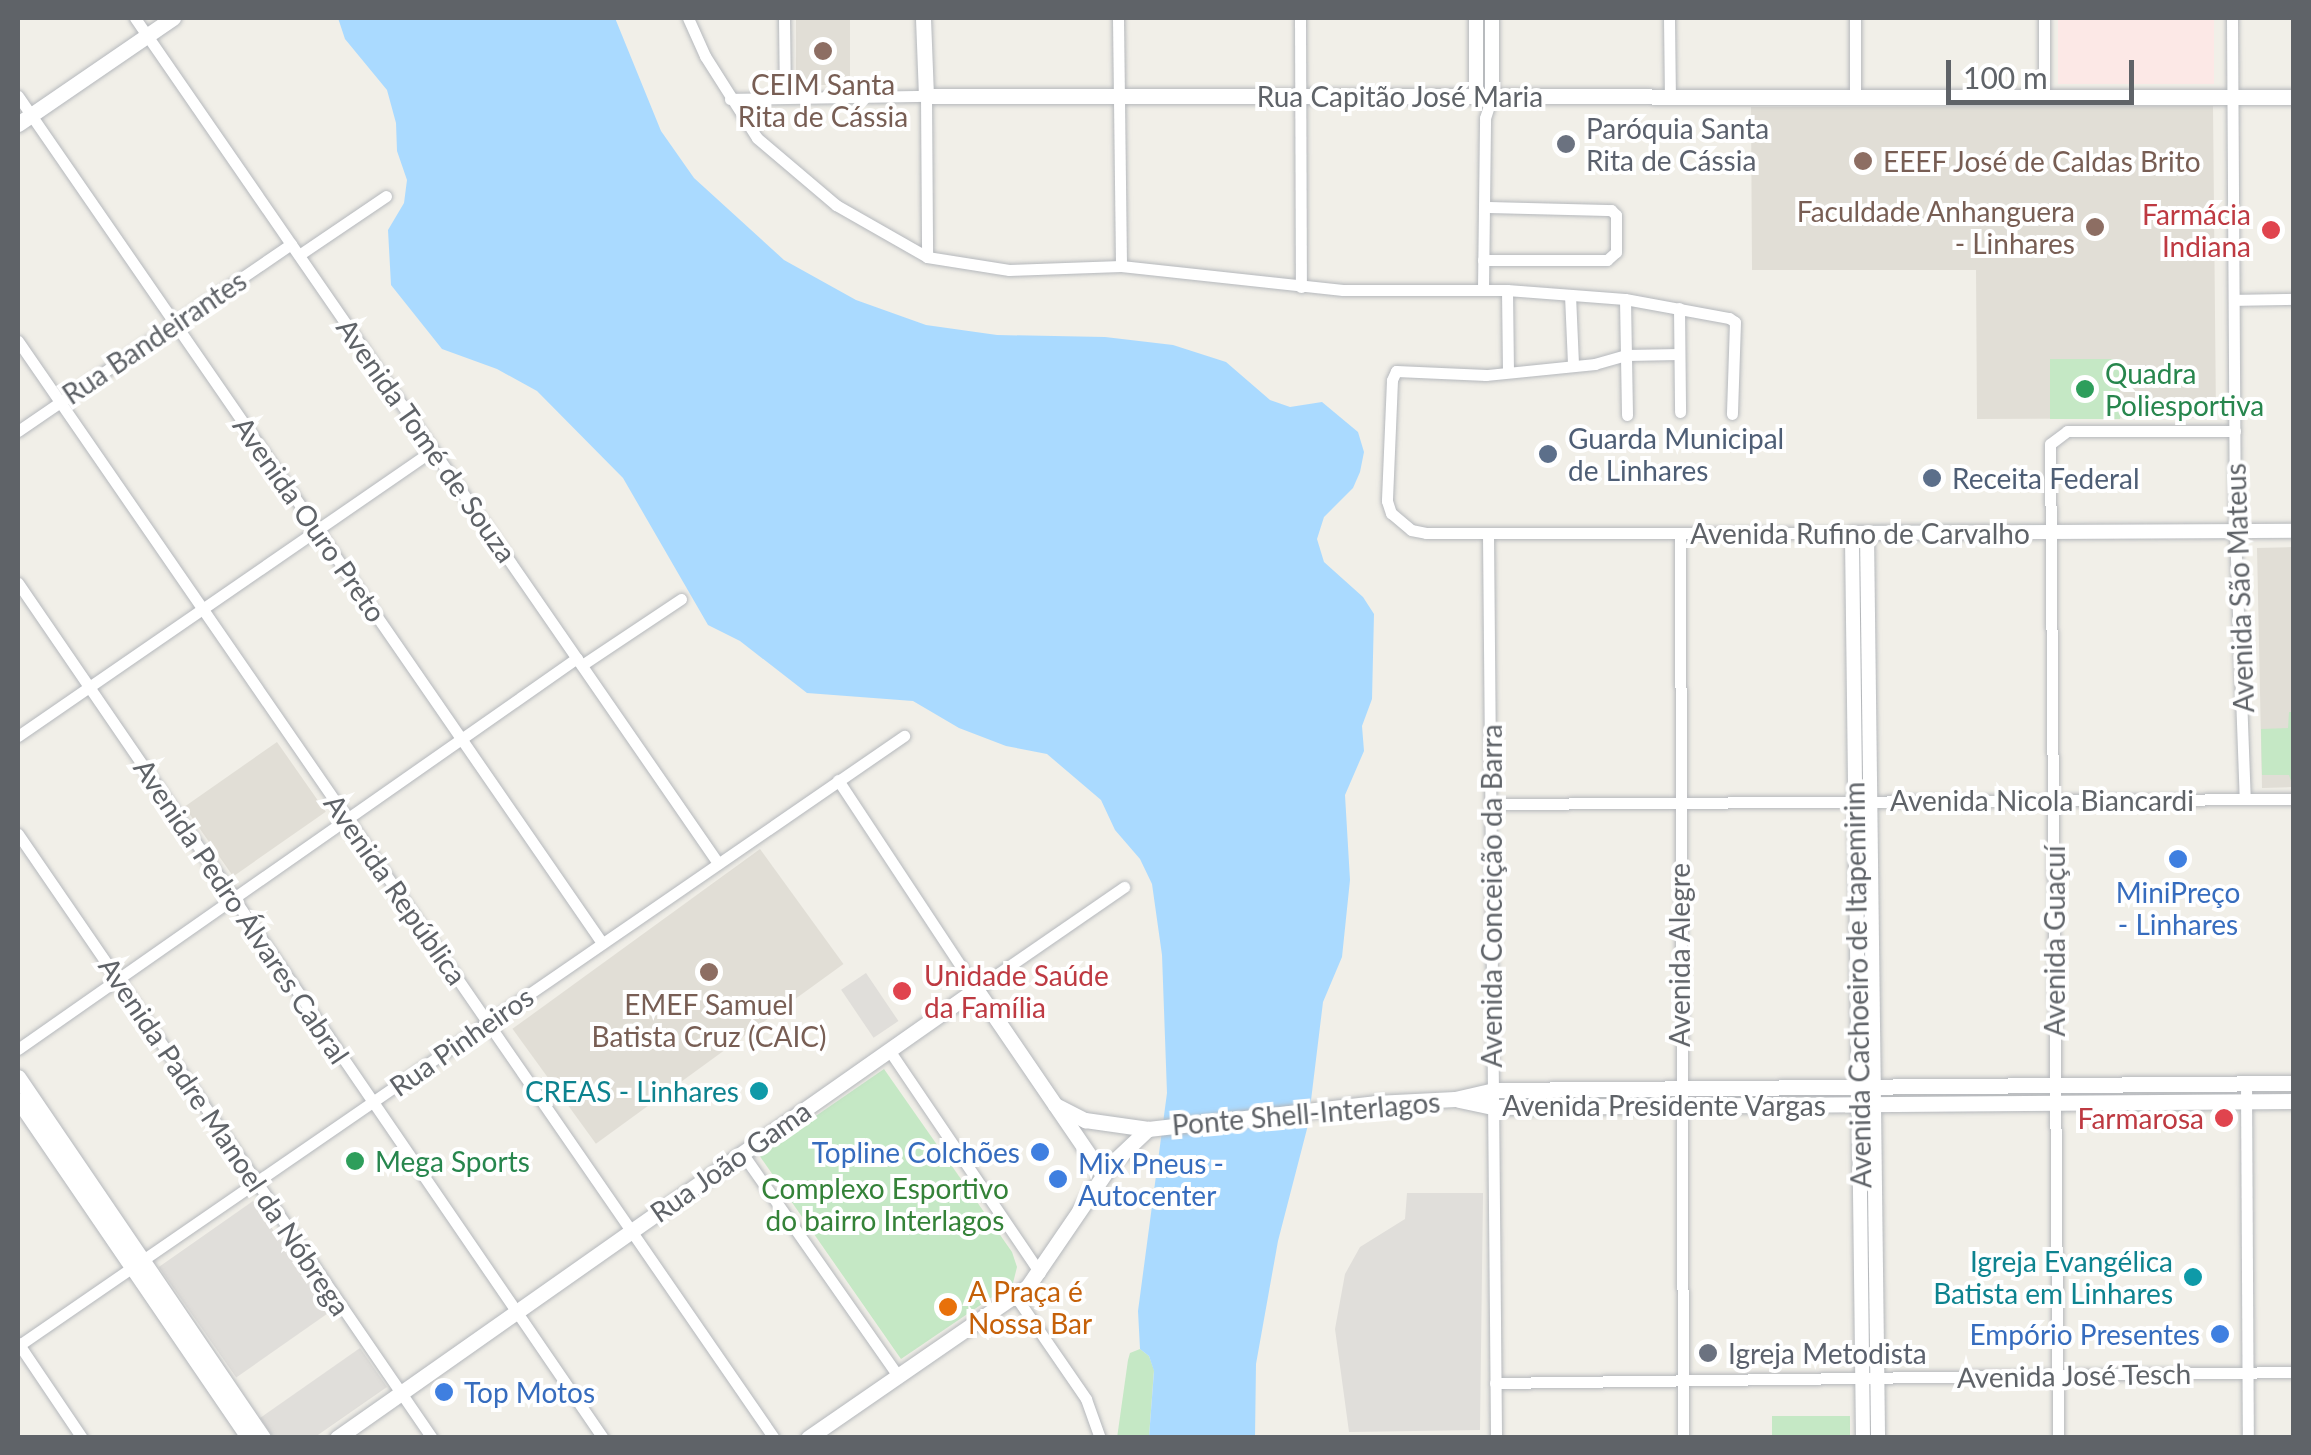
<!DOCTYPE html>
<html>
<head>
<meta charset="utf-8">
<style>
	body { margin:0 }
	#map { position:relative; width:2311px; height:1455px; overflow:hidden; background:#f1efe8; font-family:Lato,sans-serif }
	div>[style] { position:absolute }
	.industrial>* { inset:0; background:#e0deda; transform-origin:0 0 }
	.education>* { inset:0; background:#e1ded6; transform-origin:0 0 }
	.medical>* { inset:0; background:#fce8e6; transform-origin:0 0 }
	.green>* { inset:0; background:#c5e8c5; transform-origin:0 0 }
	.water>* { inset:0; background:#aadaff }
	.roads { filter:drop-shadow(0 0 2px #b5b8bc) drop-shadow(0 0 2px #b5b8bc) }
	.minor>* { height:11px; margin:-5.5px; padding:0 5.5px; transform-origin:5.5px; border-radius:5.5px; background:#fff }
	.tertiary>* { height:14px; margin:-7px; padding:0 7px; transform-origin:7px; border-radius:7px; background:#fff }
	.secondary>* { height:15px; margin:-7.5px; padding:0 7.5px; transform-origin:7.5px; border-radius:7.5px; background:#fff }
	.dots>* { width:28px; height:28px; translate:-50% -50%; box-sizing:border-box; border:5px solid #fff; border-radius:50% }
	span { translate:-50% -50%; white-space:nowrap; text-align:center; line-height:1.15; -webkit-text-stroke:8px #fff; paint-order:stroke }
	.education-label { font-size:28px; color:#785e54 }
	.left { translate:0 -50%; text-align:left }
	.right { translate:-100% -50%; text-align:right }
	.street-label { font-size:28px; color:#5f6368 }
	.worship-label { font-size:28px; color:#5b616d }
	.health-label { font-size:28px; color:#be3a42 }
	.leisure-label { font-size:28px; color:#27864d }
	.service-label { font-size:28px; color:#4e5e75 }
	.shop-label { font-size:28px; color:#366cbe }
	.culture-label { font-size:28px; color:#0d838f }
	.park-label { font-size:28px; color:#348238 }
	.food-label { font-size:28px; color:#c56008 }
	.frame { position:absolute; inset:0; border:20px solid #5f6368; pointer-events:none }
	.scale { position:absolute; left:1946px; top:60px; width:188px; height:45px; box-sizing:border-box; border:5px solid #5f6368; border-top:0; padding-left:12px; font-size:30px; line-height:35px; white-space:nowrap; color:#5f6368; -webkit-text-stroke:8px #fff; paint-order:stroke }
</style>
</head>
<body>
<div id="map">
	<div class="industrial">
		<div style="left:866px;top:973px;width:58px;height:30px;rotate:56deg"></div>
		<div style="clip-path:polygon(1407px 1193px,1483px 1193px,1480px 1430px,1349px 1432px,1335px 1329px,1345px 1274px,1360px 1247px,1405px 1219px)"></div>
		<div style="left:253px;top:1201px;width:135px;height:115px;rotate:55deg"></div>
		<div style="clip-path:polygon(360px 1348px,387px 1387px,315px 1437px,273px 1437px,260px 1418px)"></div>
	</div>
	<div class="education">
		<div style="left:796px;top:18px;width:54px;height:67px"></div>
		<div style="clip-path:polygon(2213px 106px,2216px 418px,1977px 419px,1976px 270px,1752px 270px,1751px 107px)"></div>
		<div style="clip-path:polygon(2293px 547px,2293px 787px,2262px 788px,2257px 548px)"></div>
		<div style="left:277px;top:742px;width:85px;height:113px;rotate:55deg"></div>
		<div style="left:760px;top:849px;width:142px;height:306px;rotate:54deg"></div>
	</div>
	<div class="medical">
		<div style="left:2058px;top:18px;width:156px;height:66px"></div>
	</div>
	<div class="green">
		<div style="left:2050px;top:359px;width:70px;height:60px"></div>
		<div style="clip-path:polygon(2289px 712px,2293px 712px,2293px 787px,2289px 775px,2262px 775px,2261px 729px,2288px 728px)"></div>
		<div style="clip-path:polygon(884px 1069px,1012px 1252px,1017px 1267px,1013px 1283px,901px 1359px,759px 1155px)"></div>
		<div style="clip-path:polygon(1140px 1349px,1149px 1356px,1154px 1370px,1149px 1437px,1117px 1438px,1128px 1360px,1130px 1353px)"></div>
		<div style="left:1850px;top:1416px;width:21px;height:78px;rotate:90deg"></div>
	</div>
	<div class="water">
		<div style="clip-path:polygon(338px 18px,615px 18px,661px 131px,694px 178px,784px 260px,856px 300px,926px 325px,997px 335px,1105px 337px,1173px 345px,1226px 362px,1270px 400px,1290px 407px,1322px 402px,1358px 432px,1364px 452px,1360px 472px,1353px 488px,1324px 517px,1317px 539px,1324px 562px,1363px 597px,1374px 614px,1372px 699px,1362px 726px,1364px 751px,1345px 795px,1350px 880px,1342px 957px,1323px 1002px,1308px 1125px,1278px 1241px,1256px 1364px,1255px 1437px,1149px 1437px,1154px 1371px,1149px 1356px,1140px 1349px,1138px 1311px,1167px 1093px,1162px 955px,1152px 884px,1140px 859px,1115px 830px,1101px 800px,1047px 754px,1006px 746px,959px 728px,913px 701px,807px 693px,740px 641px,708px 625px,623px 478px,537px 391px,497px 369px,442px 349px,391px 285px,388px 230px,404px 203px,407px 180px,397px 151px,396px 123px,387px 90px,345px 39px)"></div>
	</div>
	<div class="roads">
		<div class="minor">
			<div style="left:135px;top:18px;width:1027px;rotate:55.4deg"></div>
			<div style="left:688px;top:18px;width:42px;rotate:65.9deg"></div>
			<div style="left:705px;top:56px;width:97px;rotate:57.6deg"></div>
			<div style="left:757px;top:138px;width:104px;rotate:40.3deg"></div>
			<div style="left:836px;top:205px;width:105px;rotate:29.7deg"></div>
			<div style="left:927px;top:257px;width:83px;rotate:9deg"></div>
			<div style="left:1009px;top:270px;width:112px;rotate:-2deg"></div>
			<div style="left:1121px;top:266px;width:223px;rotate:6.2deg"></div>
			<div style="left:1343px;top:290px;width:164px"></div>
			<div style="left:1507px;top:290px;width:118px;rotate:4.4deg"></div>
			<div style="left:1625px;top:299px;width:106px;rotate:10.4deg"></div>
			<div style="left:1729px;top:318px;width:7px;rotate:34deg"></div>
			<div style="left:1735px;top:322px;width:92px;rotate:91.9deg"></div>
			<div style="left:784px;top:18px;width:80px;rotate:89.3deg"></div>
			<div style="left:1118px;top:18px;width:248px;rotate:89.3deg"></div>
			<div style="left:1300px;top:18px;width:269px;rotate:89.8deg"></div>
			<div style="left:1669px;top:18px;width:79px;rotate:89.3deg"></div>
			<div style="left:1855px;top:18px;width:79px;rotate:90deg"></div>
			<div style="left:2044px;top:18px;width:79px;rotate:90deg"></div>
			<div style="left:2232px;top:18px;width:514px;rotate:89.67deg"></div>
			<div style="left:2235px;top:532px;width:267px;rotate:87.9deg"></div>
			<div style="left:18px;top:96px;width:1029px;rotate:55.41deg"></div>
			<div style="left:730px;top:99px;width:196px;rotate:-0.9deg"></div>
			<div style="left:926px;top:96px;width:161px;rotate:89.6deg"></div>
			<div style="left:299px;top:255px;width:105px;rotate:-34.1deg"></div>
			<div style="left:1483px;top:260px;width:124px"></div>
			<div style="left:1607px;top:260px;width:12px;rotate:-42deg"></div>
			<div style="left:1616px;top:252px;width:37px;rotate:-90deg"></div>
			<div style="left:1616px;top:215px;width:7px;rotate:-135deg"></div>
			<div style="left:1611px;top:210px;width:127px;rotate:-178.6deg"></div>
			<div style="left:1483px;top:288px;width:170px;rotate:-89.3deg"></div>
			<div style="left:1485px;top:118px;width:23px;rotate:-72deg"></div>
			<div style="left:1507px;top:290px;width:82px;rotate:89.3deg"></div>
			<div style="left:1570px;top:295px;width:70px;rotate:87.5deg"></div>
			<div style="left:1625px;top:299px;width:116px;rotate:89deg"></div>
			<div style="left:2234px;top:300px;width:60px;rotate:-1deg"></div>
			<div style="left:1679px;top:308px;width:104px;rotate:89.4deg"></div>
			<div style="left:18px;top:341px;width:1332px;rotate:55.43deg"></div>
			<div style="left:1679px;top:354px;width:53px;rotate:178.9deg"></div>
			<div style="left:1626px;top:355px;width:32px;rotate:164deg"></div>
			<div style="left:1595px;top:364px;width:110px;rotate:174.2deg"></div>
			<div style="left:1486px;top:375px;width:90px;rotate:-177.5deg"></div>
			<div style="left:1396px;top:371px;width:10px;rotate:114deg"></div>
			<div style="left:1392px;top:380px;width:121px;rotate:92.4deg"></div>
			<div style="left:1387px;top:501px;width:13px;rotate:72deg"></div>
			<div style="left:1391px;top:513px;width:26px;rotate:40deg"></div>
			<div style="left:1411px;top:530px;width:15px;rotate:11deg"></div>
			<div style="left:1426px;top:533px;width:426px"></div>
			<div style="left:18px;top:431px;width:331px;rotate:-34.4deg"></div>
			<div style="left:1680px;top:533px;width:905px;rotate:89.81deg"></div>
			<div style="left:1488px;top:534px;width:904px;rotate:89.49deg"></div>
			<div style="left:18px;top:583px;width:1036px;rotate:55.62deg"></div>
			<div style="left:582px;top:665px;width:119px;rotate:-33.7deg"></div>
			<div style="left:18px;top:736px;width:504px;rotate:-34.57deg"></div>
			<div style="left:838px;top:780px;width:250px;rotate:56.6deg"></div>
			<div style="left:976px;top:989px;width:180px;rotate:-34.6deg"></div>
			<div style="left:1490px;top:804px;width:804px;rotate:-0.36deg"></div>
			<div style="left:18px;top:834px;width:732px;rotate:55.57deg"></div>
			<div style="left:18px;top:1049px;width:682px;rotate:-34.97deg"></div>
			<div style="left:889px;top:1050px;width:269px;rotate:55.9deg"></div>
			<div style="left:2246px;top:1083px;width:355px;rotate:89.7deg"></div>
			<div style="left:742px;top:1153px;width:272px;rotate:55deg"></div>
			<div style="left:1016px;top:1297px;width:124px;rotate:55.5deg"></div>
			<div style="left:1086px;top:1399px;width:41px;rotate:70.3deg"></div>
			<div style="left:18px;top:1343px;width:115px;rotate:56deg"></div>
			<div style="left:18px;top:1346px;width:1076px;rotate:-34.55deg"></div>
			<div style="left:1495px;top:1383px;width:799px;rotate:-0.79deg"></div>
			<div style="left:2058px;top:1438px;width:994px;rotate:-90.46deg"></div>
			<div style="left:2050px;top:444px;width:21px;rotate:-37deg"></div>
			<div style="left:2067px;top:431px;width:168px"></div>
		</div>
		<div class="tertiary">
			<div style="left:1476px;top:18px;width:78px;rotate:90deg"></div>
			<div style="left:1492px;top:18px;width:78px;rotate:90deg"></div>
			<div style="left:1867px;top:533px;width:905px;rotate:89.3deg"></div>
			<div style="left:1863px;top:1438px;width:905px;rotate:-90.7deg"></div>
			<div style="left:1852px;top:533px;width:442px;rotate:-0.3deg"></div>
		</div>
		<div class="secondary">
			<div style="left:923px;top:18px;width:78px;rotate:87.8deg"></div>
			<div style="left:926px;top:96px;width:1368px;rotate:0.04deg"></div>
			<div style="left:18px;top:124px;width:188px;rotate:-34.4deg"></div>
			<div style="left:18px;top:1077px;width:436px;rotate:55.8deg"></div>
			<div style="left:18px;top:1100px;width:409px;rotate:55.7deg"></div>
			<div style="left:1459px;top:1100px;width:35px;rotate:12deg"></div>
			<div style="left:1493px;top:1107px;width:801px;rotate:-0.43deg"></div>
			<div style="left:1055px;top:1105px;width:34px;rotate:27deg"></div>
			<div style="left:1085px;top:1120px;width:64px;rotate:8.1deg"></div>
			<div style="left:1148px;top:1129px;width:228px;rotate:-6.5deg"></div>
			<div style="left:1375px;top:1103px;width:80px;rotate:-2.9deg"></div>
			<div style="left:1455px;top:1099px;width:39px;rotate:-13deg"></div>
			<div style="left:1493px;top:1090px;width:801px;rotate:-0.5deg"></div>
			<div style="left:337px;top:1438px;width:781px;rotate:-35.09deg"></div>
			<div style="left:976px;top:989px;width:225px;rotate:55.7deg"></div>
			<div style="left:808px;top:1438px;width:267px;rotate:-34.6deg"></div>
			<div style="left:1028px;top:1286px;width:149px;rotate:-55.7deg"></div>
			<div style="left:1112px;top:1163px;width:50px;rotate:-43.4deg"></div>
		</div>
	</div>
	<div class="dots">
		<div style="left:823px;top:51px;background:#8d6e63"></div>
		<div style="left:1566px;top:144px;background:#6b7280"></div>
		<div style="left:1863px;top:161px;background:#8d6e63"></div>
		<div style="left:2095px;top:227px;background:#8d6e63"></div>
		<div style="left:2271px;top:230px;background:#e0444e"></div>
		<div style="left:2085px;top:389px;background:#2e9e5b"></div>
		<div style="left:1548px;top:454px;background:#5c6f8a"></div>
		<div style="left:1932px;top:478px;background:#5c6f8a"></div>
		<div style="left:2178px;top:859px;background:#3f7fe0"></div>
		<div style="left:709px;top:972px;background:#8d6e63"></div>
		<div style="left:902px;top:991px;background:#e0444e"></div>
		<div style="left:759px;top:1091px;background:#0f9aa8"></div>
		<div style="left:2224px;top:1118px;background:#e0444e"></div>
		<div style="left:1040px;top:1152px;background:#3f7fe0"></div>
		<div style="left:355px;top:1161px;background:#2e9e5b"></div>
		<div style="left:1058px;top:1179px;background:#3f7fe0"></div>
		<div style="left:2193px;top:1277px;background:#0f9aa8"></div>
		<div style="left:948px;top:1307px;background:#e8710a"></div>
		<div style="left:2220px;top:1334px;background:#3f7fe0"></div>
		<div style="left:1708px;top:1353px;background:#6b7280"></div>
		<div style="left:444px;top:1392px;background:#3f7fe0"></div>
	</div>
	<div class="education-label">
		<span style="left:823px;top:100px">CEIM Santa<br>Rita de Cássia</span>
		<span class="left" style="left:1883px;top:161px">EEEF José de Caldas Brito</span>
		<span class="right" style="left:2075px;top:227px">Faculdade Anhanguera<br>- Linhares</span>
		<span style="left:709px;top:1020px">EMEF Samuel<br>Batista Cruz (CAIC)</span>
	</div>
	<div class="street-label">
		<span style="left:1400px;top:96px">Rua Capitão José Maria</span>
		<span style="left:154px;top:337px;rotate:-34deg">Rua Bandeirantes</span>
		<span style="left:427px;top:440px;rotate:55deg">Avenida Tomé de Souza</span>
		<span style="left:310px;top:519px;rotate:55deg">Avenida Ouro Preto</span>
		<span style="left:1860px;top:533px">Avenida Rufino de Carvalho</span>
		<span style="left:2239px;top:588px;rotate:-92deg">Avenida São Mateus</span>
		<span style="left:2042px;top:800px">Avenida Nicola Biancardi</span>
		<span style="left:396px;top:889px;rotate:55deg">Avenida República</span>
		<span style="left:1491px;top:896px;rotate:-90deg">Avenida Conceição da Barra</span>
		<span style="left:242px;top:911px;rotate:56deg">Avenida Pedro Álvares Cabral</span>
		<span style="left:2054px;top:941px;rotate:-90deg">Avenida Guaçuí</span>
		<span style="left:1679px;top:955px;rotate:-90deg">Avenida Alegre</span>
		<span style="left:1857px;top:985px;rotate:-91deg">Avenida Cachoeiro de Itapemirim</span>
		<span style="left:461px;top:1041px;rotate:-35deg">Rua Pinheiros</span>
		<span style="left:1664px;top:1105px">Avenida Presidente Vargas</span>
		<span style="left:1306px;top:1113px;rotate:-5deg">Ponte Shell-Interlagos</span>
		<span style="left:225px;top:1136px;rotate:56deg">Avenida Padre Manoel da Nóbrega</span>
		<span style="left:730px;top:1161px;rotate:-35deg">Rua João Gama</span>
		<span style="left:2074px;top:1375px;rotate:-1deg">Avenida José Tesch</span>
	</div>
	<div class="worship-label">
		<span class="left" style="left:1586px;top:144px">Paróquia Santa<br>Rita de Cássia</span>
		<span class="left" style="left:1728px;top:1353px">Igreja Metodista</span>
	</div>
	<div class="health-label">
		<span class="right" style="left:2251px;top:230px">Farmácia<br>Indiana</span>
		<span class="left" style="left:924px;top:991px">Unidade Saúde<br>da Família</span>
		<span class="right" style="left:2204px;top:1118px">Farmarosa</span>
	</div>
	<div class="leisure-label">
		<span class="left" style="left:2105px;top:389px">Quadra<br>Poliesportiva</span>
		<span class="left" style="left:375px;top:1161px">Mega Sports</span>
	</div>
	<div class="service-label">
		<span class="left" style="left:1568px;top:454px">Guarda Municipal<br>de Linhares</span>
		<span class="left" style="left:1952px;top:478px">Receita Federal</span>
	</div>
	<div class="shop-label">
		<span style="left:2178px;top:908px">MiniPreço<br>- Linhares</span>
		<span class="right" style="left:1020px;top:1152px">Topline Colchões</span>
		<span class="left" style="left:1078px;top:1179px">Mix Pneus -<br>Autocenter</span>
		<span class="right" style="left:2200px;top:1334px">Empório Presentes</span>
		<span class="left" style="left:464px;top:1392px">Top Motos</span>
	</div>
	<div class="culture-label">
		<span class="right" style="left:739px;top:1091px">CREAS - Linhares</span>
		<span class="right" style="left:2173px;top:1277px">Igreja Evangélica<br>Batista em Linhares</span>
	</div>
	<div class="park-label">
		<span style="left:885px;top:1204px">Complexo Esportivo<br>do bairro Interlagos</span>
	</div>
	<div class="food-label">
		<span class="left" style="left:968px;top:1307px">A Praça é<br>Nossa Bar</span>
	</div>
	<div class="frame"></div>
	<div class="scale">100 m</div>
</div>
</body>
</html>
